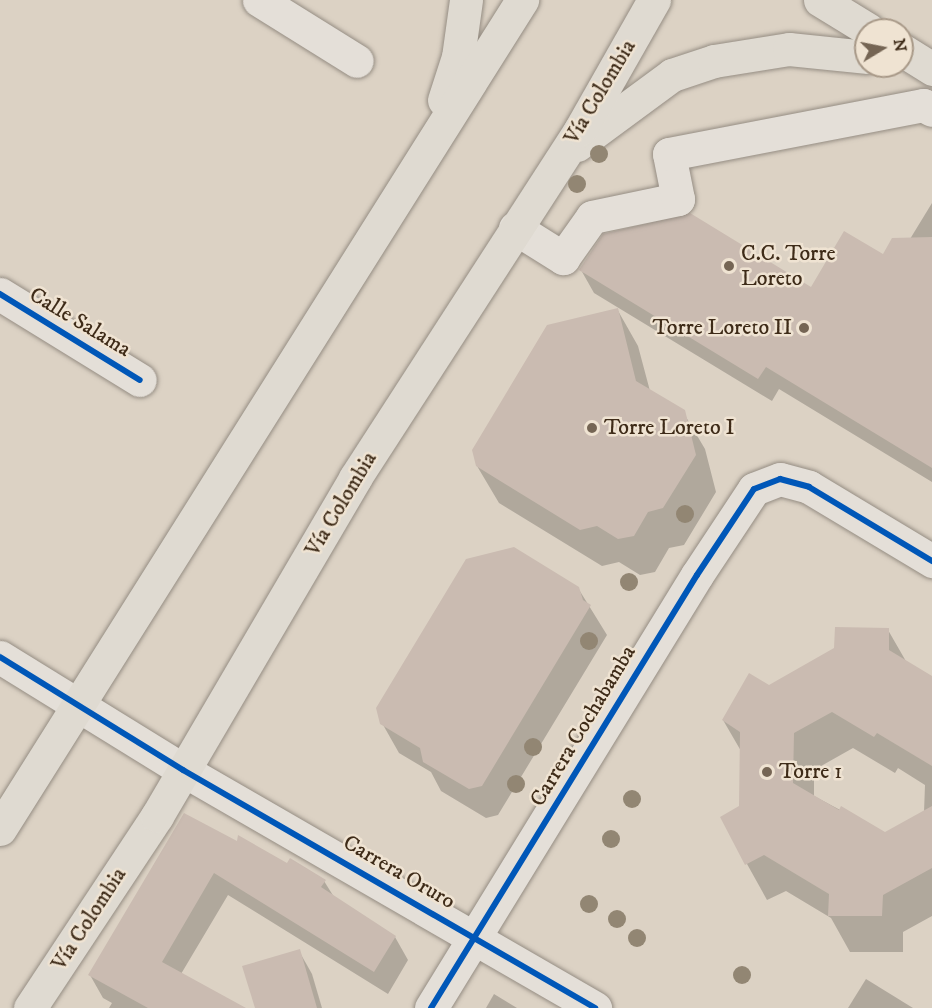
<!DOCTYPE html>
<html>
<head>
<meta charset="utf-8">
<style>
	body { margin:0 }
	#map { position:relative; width:932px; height:1008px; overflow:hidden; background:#dcd2c4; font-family:"IM FELL DW Pica",serif }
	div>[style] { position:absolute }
	.shadow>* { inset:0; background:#0003 }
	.building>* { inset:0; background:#cabbb1 }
	.roads { filter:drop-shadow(0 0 2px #958d83) drop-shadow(0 0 2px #958d83) }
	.minor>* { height:33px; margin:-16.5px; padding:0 16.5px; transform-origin:16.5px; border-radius:16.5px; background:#e4dfd8 }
	.major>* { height:33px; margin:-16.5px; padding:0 16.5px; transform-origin:16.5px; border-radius:16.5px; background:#dfdad1 }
	.cycleway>* { height:6px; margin:-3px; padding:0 3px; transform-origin:3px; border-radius:3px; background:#0057b8 }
	.trees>* { width:18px; height:18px; margin:-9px; border-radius:50%; background:#928673 }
	.dots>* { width:16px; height:16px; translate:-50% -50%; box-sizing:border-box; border:3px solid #efe3d2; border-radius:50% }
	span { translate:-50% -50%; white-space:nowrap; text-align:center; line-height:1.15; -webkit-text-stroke:5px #efe3d2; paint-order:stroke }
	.street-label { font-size:22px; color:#3e2b18 }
	.poi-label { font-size:22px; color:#3e2b18 }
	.left { translate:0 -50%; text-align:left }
	.right { translate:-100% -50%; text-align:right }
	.north { position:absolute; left:854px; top:18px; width:60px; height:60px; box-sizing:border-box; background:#efe3d2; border:2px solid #a89988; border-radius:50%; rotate:80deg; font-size:16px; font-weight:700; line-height:24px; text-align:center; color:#3e2b18 }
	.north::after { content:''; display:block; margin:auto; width:21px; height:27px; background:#756554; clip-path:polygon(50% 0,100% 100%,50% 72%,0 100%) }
</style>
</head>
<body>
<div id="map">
	<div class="shadow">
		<div style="clip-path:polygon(932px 203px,932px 482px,779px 389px,772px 401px,594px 293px,581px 270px,812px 289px,883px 257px,910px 239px)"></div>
		<div style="clip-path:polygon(617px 309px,638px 346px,650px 391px,683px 412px,705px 449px,716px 492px,684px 545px,669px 548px,655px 572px,640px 575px,619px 562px,602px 566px,499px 503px,477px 466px)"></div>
		<div style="clip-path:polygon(578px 588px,607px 635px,498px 815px,486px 818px,441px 791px,431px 772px,399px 753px,382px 723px)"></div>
		<div style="clip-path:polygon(evenodd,888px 630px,907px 663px,932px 678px,932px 916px,903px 932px,903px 952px,850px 952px,831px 918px,786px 891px,767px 900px,747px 864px,740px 807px,741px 751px,723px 720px,769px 686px,888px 630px,853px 748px,895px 773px,898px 768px,925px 785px,924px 812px,885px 834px,814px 796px,814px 770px,853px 748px)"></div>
		<div style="clip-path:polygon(239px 843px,324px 881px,334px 897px,395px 937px,408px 960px,388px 994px,228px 895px,181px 974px,243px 1008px,109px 1008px,112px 1003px,103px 998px,90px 975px)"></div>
		<div style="clip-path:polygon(299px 951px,312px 974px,322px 1008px,256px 1008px)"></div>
		<div style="clip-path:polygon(866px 979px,913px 1008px,848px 1008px)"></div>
		<div style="clip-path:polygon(494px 994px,517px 1008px,486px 1008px)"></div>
	</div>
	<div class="building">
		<div style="clip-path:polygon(690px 213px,811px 287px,844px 231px,883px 254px,892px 238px,932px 237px,932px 468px,766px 367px,758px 379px,579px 270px,603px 234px)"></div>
		<div style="clip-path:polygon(618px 308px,636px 381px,685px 410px,696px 455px,663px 508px,648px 512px,634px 536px,618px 539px,597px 526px,580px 530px,476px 466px,472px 450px,547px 325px)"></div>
		<div style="clip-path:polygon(514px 547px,579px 587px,583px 600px,591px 605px,482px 786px,469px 789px,423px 762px,420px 748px,380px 724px,376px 708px,466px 559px)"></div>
		<div style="clip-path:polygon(835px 627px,889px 628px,889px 650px,932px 676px,932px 766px,877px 733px,874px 737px,832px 712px,794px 733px,793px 783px,839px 810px,841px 806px,885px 832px,932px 806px,932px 868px,883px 895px,882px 916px,828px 916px,829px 894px,764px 855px,745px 865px,720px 817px,739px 806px,740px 732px,722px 720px,749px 673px,769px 685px,834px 648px)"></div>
		<div style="clip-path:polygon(184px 813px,237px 841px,238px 835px,287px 863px,290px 858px,326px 880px,321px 887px,396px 936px,374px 972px,214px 873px,162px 962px,246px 1008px,148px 1008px,88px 975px)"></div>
		<div style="clip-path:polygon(300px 949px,317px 1008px,255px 1008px,242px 966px)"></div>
	</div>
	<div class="roads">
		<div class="minor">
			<div style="left:259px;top:0;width:115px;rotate:31.9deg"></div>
			<div style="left:515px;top:228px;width:57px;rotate:32deg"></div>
			<div style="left:563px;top:258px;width:50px;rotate:-54.7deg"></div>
			<div style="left:592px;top:217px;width:88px;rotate:-11.8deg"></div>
			<div style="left:678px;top:199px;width:46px;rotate:-101.3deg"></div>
			<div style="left:669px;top:154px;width:259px;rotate:-10.9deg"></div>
			<div style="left:923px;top:105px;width:10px;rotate:29deg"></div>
			<div style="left:0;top:294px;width:164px;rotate:31.6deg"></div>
			<div style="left:0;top:657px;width:215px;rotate:31.7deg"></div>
			<div style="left:183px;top:770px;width:476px;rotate:30deg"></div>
			<div style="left:431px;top:1008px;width:508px;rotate:-58.44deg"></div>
			<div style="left:697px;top:575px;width:103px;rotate:-56.5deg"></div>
			<div style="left:754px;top:489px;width:28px;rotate:-21deg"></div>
			<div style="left:780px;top:479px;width:30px;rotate:15deg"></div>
			<div style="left:809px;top:487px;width:144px;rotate:31deg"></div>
		</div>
		<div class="major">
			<div style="left:820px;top:0;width:57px;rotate:31.5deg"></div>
			<div style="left:902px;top:50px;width:36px;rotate:32deg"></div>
			<div style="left:444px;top:100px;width:45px;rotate:-72deg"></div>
			<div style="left:458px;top:57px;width:58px;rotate:-82deg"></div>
			<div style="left:577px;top:145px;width:118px;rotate:-36.4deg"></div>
			<div style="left:672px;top:75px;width:44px;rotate:-18.4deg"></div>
			<div style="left:714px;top:61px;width:76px;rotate:-9.1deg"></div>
			<div style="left:789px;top:49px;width:77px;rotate:5.9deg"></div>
			<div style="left:0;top:829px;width:980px;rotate:-57.8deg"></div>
			<div style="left:30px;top:1008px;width:230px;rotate:-56.5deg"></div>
			<div style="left:157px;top:816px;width:392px;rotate:-59.6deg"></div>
			<div style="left:355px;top:478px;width:414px;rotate:-57.1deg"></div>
			<div style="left:580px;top:130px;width:150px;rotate:-60.4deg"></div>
		</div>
	</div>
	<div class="cycleway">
		<div style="left:0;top:294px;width:164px;rotate:31.6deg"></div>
		<div style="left:0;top:657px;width:215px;rotate:31.7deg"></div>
		<div style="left:183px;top:770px;width:476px;rotate:30deg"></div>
		<div style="left:431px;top:1008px;width:508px;rotate:-58.44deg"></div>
		<div style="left:697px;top:575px;width:103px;rotate:-56.5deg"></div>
		<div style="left:754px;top:489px;width:28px;rotate:-21deg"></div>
		<div style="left:780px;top:479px;width:30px;rotate:15deg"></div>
		<div style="left:809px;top:487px;width:144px;rotate:31deg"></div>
	</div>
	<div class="trees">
		<div style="left:599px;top:154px"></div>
		<div style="left:577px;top:184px"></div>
		<div style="left:685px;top:514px"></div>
		<div style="left:629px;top:582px"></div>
		<div style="left:589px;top:641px"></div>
		<div style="left:533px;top:747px"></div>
		<div style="left:516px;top:784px"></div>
		<div style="left:632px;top:799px"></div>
		<div style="left:611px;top:839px"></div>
		<div style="left:589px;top:904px"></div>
		<div style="left:617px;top:919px"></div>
		<div style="left:637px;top:938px"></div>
		<div style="left:742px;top:975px"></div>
	</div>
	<div class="dots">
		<div style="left:729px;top:266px;background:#756554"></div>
		<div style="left:804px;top:328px;background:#756554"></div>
		<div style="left:592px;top:428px;background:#756554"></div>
		<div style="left:767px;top:772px;background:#756554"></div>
	</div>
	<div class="street-label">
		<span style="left:600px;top:92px;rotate:-59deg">Vía Colombia</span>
		<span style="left:80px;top:322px;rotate:31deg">Calle Salama</span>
		<span style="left:341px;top:504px;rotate:-59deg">Vía Colombia</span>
		<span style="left:583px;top:726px;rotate:-59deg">Carrera Cochabamba</span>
		<span style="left:399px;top:872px;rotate:30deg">Carrera Oruro</span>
		<span style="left:89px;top:919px;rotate:-57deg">Vía Colombia</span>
	</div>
	<div class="poi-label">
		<span class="left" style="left:741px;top:266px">C.C. Torre<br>Loreto</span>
		<span class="right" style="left:792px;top:328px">Torre Loreto II</span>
		<span class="left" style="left:604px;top:428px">Torre Loreto I</span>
		<span class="left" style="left:779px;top:772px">Torre 1</span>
	</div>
	<div class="north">N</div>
</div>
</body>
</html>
